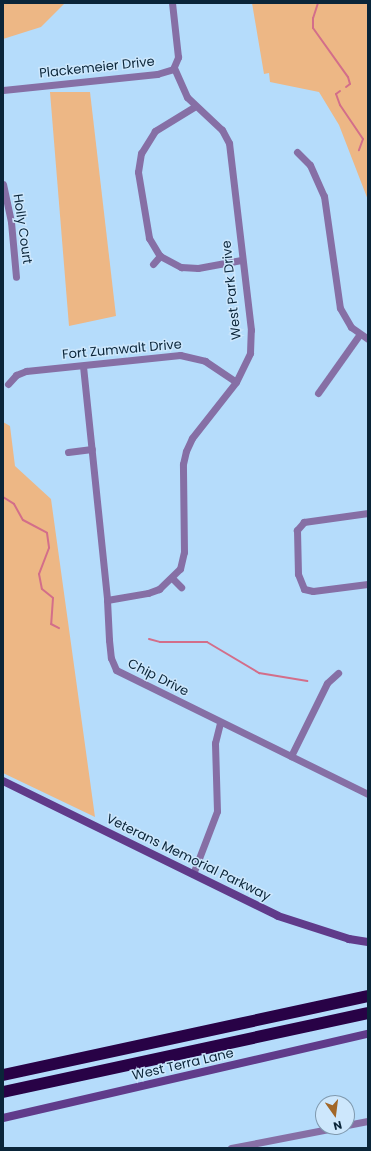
<!DOCTYPE html>
<html>
<head>
<meta charset="utf-8">
<style>
	body { margin:0 }
	#map { position:relative; width:371px; height:1151px; overflow:hidden; background:#b5dcfb; font-family:Poppins,sans-serif }
	div>[style] { position:absolute }
	.green>* { inset:0; background:#edb785 }
	.stream>* { height:2px; margin:-1px; padding:0 1px; transform-origin:1px; border-radius:1px; background:#d36e8a }
	.street>* { height:7px; margin:-3.5px; padding:0 3.5px; transform-origin:3.5px; border-radius:3.5px; background:#866fa5 }
	.secondary>* { height:8px; margin:-4px; padding:0 4px; transform-origin:4px; border-radius:4px; background:#603b8a }
	.highway>* { height:12px; margin:-6px; padding:0 6px; transform-origin:6px; border-radius:6px; background:#280246 }
	span { translate:-50% -50%; white-space:nowrap; text-align:center; line-height:1.15; -webkit-text-stroke:3px #cde7fc; paint-order:stroke }
	.street-label { font-size:13px; color:#0a2539 }
	.frame { position:absolute; inset:0; border:4px solid #0a2539; pointer-events:none }
	.north { position:absolute; left:315px; top:1095px; width:40px; height:40px; box-sizing:border-box; background:#cde7fc; border:1px solid #7f99ae; border-radius:50%; rotate:166deg; font-size:11px; font-weight:700; line-height:16px; text-align:center; color:#0a2539 }
	.north::after { content:''; display:block; margin:auto; width:14px; height:18px; background:#a26728; clip-path:polygon(50% 0,100% 100%,50% 72%,0 100%) }
</style>
</head>
<body>
<div id="map">
	<div class="green">
		<div style="clip-path:polygon(3px 3px,65px 3px,41px 27px,3px 39px)"></div>
		<div style="clip-path:polygon(252px 3px,368px 3px,368px 200px,339px 125px,319px 92px,270px 82px,269px 73px,264px 74px)"></div>
		<div style="clip-path:polygon(50px 92px,90px 92px,116px 316px,69px 326px)"></div>
		<div style="clip-path:polygon(3px 422px,10px 426px,15px 466px,51px 499px,95px 817px,3px 773px)"></div>
	</div>
	<div class="stream">
		<div style="left:318px;top:3px;width:16px;rotate:108deg"></div>
		<div style="left:313px;top:18px;width:10px;rotate:90deg"></div>
		<div style="left:313px;top:28px;width:60px;rotate:54.5deg"></div>
		<div style="left:348px;top:77px;width:7px;rotate:74deg"></div>
		<div style="left:350px;top:84px;width:5px;rotate:143deg"></div>
		<div style="left:340px;top:91px;width:5px;rotate:143deg"></div>
		<div style="left:336px;top:94px;width:12px;rotate:70deg"></div>
		<div style="left:340px;top:105px;width:41px;rotate:55.9deg"></div>
		<div style="left:363px;top:139px;width:12px;rotate:110deg"></div>
		<div style="left:3px;top:497px;width:13px;rotate:32deg"></div>
		<div style="left:14px;top:504px;width:18px;rotate:61deg"></div>
		<div style="left:23px;top:520px;width:27px;rotate:28deg"></div>
		<div style="left:47px;top:533px;width:15px;rotate:82deg"></div>
		<div style="left:49px;top:548px;width:28px;rotate:111deg"></div>
		<div style="left:39px;top:574px;width:15px;rotate:79deg"></div>
		<div style="left:42px;top:589px;width:14px;rotate:39deg"></div>
		<div style="left:53px;top:598px;width:26px;rotate:94deg"></div>
		<div style="left:51px;top:624px;width:9px;rotate:27deg"></div>
		<div style="left:149px;top:639px;width:11px;rotate:15deg"></div>
		<div style="left:160px;top:642px;width:47px"></div>
		<div style="left:207px;top:642px;width:61px;rotate:30.8deg"></div>
		<div style="left:259px;top:673px;width:49px;rotate:9.5deg"></div>
	</div>
	<div class="street">
		<div style="left:3px;top:90px;width:155px;rotate:-5.9deg"></div>
		<div style="left:157px;top:74px;width:17px;rotate:-17deg"></div>
		<div style="left:173px;top:69px;width:13px;rotate:-67deg"></div>
		<div style="left:178px;top:57px;width:54px;rotate:-96.3deg"></div>
		<div style="left:194px;top:107px;width:46px;rotate:148.4deg"></div>
		<div style="left:155px;top:131px;width:26px;rotate:122deg"></div>
		<div style="left:141px;top:153px;width:19px;rotate:99deg"></div>
		<div style="left:138px;top:172px;width:67px;rotate:80.5deg"></div>
		<div style="left:149px;top:238px;width:21px;rotate:59deg"></div>
		<div style="left:160px;top:256px;width:24px;rotate:28deg"></div>
		<div style="left:181px;top:267px;width:17px;rotate:3deg"></div>
		<div style="left:198px;top:268px;width:44px;rotate:-10.5deg"></div>
		<div style="left:297px;top:152px;width:18px;rotate:45deg"></div>
		<div style="left:310px;top:165px;width:34px;rotate:66deg"></div>
		<div style="left:324px;top:196px;width:113px;rotate:81.9deg"></div>
		<div style="left:340px;top:308px;width:22px;rotate:60deg"></div>
		<div style="left:351px;top:327px;width:21px;rotate:35deg"></div>
		<div style="left:3px;top:184px;width:39px;rotate:78deg"></div>
		<div style="left:11px;top:222px;width:55px;rotate:84.8deg"></div>
		<div style="left:153px;top:264px;width:11px;rotate:-49deg"></div>
		<div style="left:83px;top:366px;width:235px;rotate:84.1deg"></div>
		<div style="left:107px;top:600px;width:40px;rotate:87.1deg"></div>
		<div style="left:109px;top:640px;width:18px;rotate:84deg"></div>
		<div style="left:111px;top:658px;width:13px;rotate:67deg"></div>
		<div style="left:116px;top:670px;width:281px;rotate:26.2deg"></div>
		<div style="left:8px;top:384px;width:12px;rotate:-48deg"></div>
		<div style="left:16px;top:375px;width:11px;rotate:-22deg"></div>
		<div style="left:26px;top:371px;width:155px;rotate:-5.9deg"></div>
		<div style="left:180px;top:355px;width:26px;rotate:13deg"></div>
		<div style="left:205px;top:361px;width:37px;rotate:34deg"></div>
		<div style="left:318px;top:393px;width:72px;rotate:-54.6deg"></div>
		<div style="left:68px;top:452px;width:24px;rotate:-7deg"></div>
		<div style="left:368px;top:513px;width:65px;rotate:172deg"></div>
		<div style="left:304px;top:522px;width:11px;rotate:131deg"></div>
		<div style="left:297px;top:530px;width:44px;rotate:88.7deg"></div>
		<div style="left:298px;top:574px;width:16px;rotate:68deg"></div>
		<div style="left:304px;top:589px;width:9px;rotate:13deg"></div>
		<div style="left:313px;top:591px;width:55px;rotate:-7.3deg"></div>
		<div style="left:172px;top:578px;width:13px;rotate:45deg"></div>
		<div style="left:107px;top:600px;width:42px;rotate:-9.7deg"></div>
		<div style="left:148px;top:593px;width:12px;rotate:-20deg"></div>
		<div style="left:159px;top:589px;width:29px;rotate:-44deg"></div>
		<div style="left:180px;top:569px;width:17px;rotate:-77deg"></div>
		<div style="left:184px;top:552px;width:88px;rotate:-90.7deg"></div>
		<div style="left:183px;top:464px;width:13px;rotate:-77deg"></div>
		<div style="left:186px;top:451px;width:14px;rotate:-65deg"></div>
		<div style="left:192px;top:438px;width:71px;rotate:-51.8deg"></div>
		<div style="left:236px;top:382px;width:32px;rotate:-64deg"></div>
		<div style="left:250px;top:353px;width:23px;rotate:-88deg"></div>
		<div style="left:251px;top:330px;width:188px;rotate:-96.7deg"></div>
		<div style="left:229px;top:143px;width:15px;rotate:-118deg"></div>
		<div style="left:222px;top:130px;width:48px;rotate:-136.7deg"></div>
		<div style="left:187px;top:97px;width:32px;rotate:-114deg"></div>
		<div style="left:291px;top:756px;width:81px;rotate:-63.7deg"></div>
		<div style="left:327px;top:683px;width:15px;rotate:-42deg"></div>
		<div style="left:193px;top:874px;width:67px;rotate:-69.1deg"></div>
		<div style="left:217px;top:811px;width:68px;rotate:-91.7deg"></div>
		<div style="left:215px;top:743px;width:21px;rotate:-76deg"></div>
		<div style="left:347px;top:1125px;width:21px;rotate:-11deg"></div>
		<div style="left:231px;top:1148px;width:110px;rotate:-11deg"></div>
	</div>
	<div class="secondary">
		<div style="left:3px;top:781px;width:306px;rotate:26.1deg"></div>
		<div style="left:278px;top:916px;width:75px;rotate:17.9deg"></div>
		<div style="left:349px;top:939px;width:19px;rotate:9deg"></div>
		<div style="left:3px;top:1118px;width:375px;rotate:-13deg"></div>
	</div>
	<div class="highway">
		<div style="left:3px;top:1075px;width:373px;rotate:-12.2deg"></div>
		<div style="left:3px;top:1092px;width:373px;rotate:-12.2deg"></div>
	</div>
	<div class="street-label">
		<span style="left:97px;top:68px;rotate:-6deg">Plackemeier Drive</span>
		<span style="left:22px;top:229px;rotate:82deg">Holly Court</span>
		<span style="left:232px;top:290px;rotate:-96deg">West Park Drive</span>
		<span style="left:122px;top:350px;rotate:-5deg">Fort Zumwalt Drive</span>
		<span style="left:158px;top:678px;rotate:27deg">Chip Drive</span>
		<span style="left:188px;top:858px;rotate:26deg">Veterans Memorial Parkway</span>
		<span style="left:183px;top:1065px;rotate:-13deg">West Terra Lane</span>
	</div>
	<div class="frame"></div>
	<div class="north">N</div>
</div>
</body>
</html>
